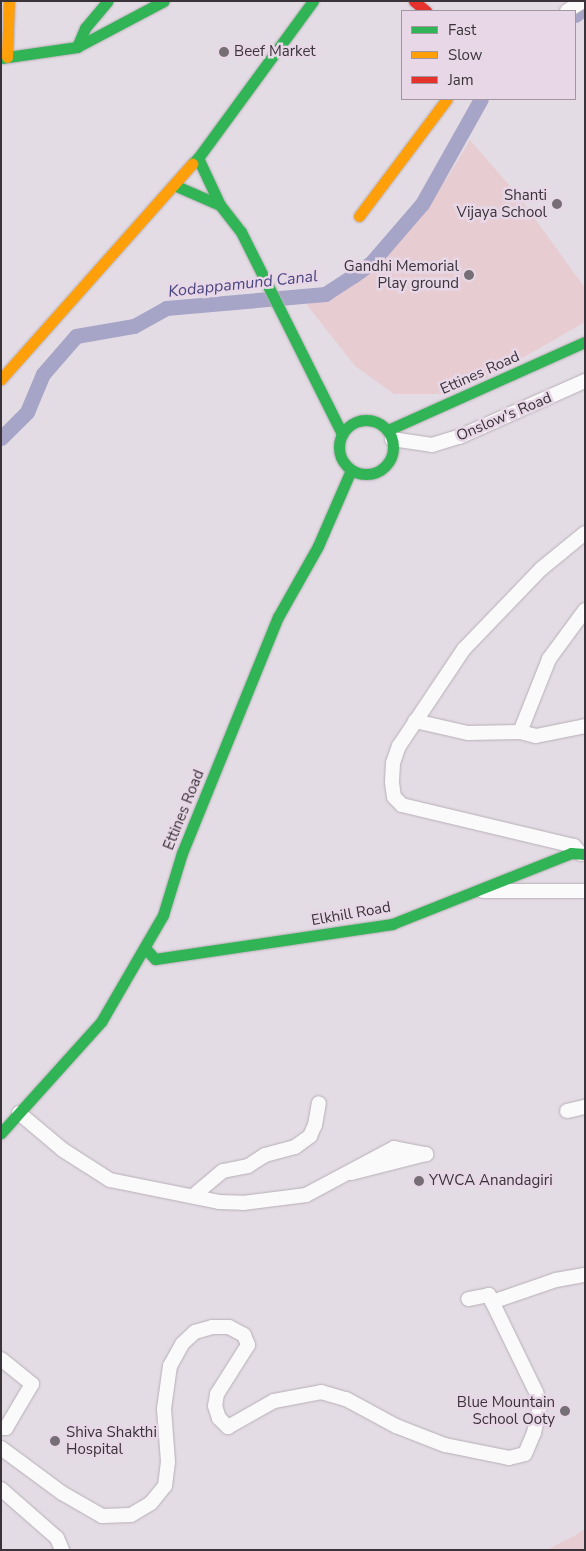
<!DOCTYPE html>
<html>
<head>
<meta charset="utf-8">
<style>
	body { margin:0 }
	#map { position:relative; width:586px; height:1551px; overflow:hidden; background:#e4dce4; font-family:"Nunito Sans",sans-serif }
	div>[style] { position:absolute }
	.green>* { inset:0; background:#e7ccd2 }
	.canal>* { height:15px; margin:-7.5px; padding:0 7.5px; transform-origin:7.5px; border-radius:7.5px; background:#a7a5c7 }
	.roads { filter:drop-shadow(0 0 1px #b6afb6) drop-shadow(0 0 1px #b6afb6) }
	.street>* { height:14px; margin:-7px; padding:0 7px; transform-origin:7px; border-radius:7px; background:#fbfafb }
	.fast>* { height:11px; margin:-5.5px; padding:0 5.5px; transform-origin:5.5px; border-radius:5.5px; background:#30b455 }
	.fast>.ring { margin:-5.5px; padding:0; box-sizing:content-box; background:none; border:11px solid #30b455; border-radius:50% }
	.slow>* { height:11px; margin:-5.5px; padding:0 5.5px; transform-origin:5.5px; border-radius:5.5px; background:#ff9f0a }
	.jam>* { height:11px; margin:-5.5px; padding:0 5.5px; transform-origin:5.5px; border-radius:5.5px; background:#e5322d }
	.dots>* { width:14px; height:14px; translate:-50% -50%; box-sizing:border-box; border:2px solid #e8d8e7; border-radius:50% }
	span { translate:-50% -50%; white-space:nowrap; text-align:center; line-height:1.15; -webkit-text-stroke:5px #e8d8e7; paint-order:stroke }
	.poi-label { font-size:15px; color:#3a3339 }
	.left { translate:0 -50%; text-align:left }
	.right { translate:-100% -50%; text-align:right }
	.street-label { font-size:15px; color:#3a3339 }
	.water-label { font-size:16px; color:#4a4681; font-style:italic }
	.frame { position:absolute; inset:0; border:2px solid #3a3339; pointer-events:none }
	.legend { position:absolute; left:401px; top:10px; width:175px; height:90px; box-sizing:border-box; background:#e8d8e7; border:1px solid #a296a1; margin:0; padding:6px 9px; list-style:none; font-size:15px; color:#3a3339 }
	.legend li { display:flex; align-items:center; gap:10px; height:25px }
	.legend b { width:25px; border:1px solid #a296a1 }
</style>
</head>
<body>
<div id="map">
	<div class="green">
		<div style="clip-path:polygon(470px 140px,517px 194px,585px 288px,585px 322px,491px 376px,440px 394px,394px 394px,355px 366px,307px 305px,339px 291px,374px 266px,447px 178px)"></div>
		<div style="clip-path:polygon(585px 1529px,585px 1550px,546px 1550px,576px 1535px)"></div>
	</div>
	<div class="canal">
		<div style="left:575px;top:15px;width:12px;rotate:-35deg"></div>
		<div style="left:1px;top:438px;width:37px;rotate:-45deg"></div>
		<div style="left:27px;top:412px;width:41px;rotate:-67.2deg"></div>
		<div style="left:43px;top:374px;width:50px;rotate:-49deg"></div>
		<div style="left:76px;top:336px;width:59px;rotate:-9.8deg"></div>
		<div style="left:134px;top:326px;width:37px;rotate:-29deg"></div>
		<div style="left:166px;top:308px;width:160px;rotate:-5deg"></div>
		<div style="left:325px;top:294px;width:33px;rotate:-33deg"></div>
		<div style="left:353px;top:276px;width:22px;rotate:-36deg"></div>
		<div style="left:371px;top:263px;width:78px;rotate:-49.2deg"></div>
		<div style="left:422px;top:204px;width:120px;rotate:-60.7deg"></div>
	</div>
	<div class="roads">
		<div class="street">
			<div style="left:567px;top:11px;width:19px;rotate:-32deg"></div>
			<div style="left:392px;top:439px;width:40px;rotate:8.5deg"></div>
			<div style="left:432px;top:445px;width:28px;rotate:-17deg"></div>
			<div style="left:459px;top:437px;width:138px;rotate:-24deg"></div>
			<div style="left:415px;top:721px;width:54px;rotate:12.8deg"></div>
			<div style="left:468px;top:733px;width:52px;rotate:-1.1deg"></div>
			<div style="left:520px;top:732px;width:16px;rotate:14deg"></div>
			<div style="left:536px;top:736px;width:50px;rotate:-11.5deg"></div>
			<div style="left:520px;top:732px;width:79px;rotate:-68.3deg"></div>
			<div style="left:549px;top:659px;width:61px;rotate:-53.7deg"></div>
			<div style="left:581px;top:854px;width:11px;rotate:-131deg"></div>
			<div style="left:574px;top:846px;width:177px;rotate:-166.6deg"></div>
			<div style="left:402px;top:805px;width:11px;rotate:-135deg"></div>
			<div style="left:394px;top:797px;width:15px;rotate:-98deg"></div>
			<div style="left:392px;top:782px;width:19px;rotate:-87deg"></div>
			<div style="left:393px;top:763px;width:18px;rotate:-71deg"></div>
			<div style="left:399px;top:746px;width:117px;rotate:-56.2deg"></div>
			<div style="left:464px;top:649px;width:111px;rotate:-46.1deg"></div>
			<div style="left:541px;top:569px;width:57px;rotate:-39.3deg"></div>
			<div style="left:483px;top:891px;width:102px"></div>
			<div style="left:567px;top:1111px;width:18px;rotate:-13deg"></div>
			<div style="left:19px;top:1113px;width:57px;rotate:40.1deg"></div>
			<div style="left:63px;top:1150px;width:56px;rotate:32.6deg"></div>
			<div style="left:110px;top:1180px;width:111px;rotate:11.4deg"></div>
			<div style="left:219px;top:1202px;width:24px;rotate:2deg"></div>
			<div style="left:243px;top:1203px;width:64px;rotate:-7.2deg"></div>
			<div style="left:306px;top:1195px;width:100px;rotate:-28.1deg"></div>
			<div style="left:394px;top:1148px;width:33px;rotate:11deg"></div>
			<div style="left:426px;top:1154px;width:77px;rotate:165.8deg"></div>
			<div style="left:193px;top:1196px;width:39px;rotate:-40deg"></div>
			<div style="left:223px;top:1171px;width:25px;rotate:-11deg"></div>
			<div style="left:248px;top:1166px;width:20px;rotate:-33deg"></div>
			<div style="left:265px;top:1155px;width:31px;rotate:-15deg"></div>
			<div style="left:295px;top:1147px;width:19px;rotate:-36deg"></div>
			<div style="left:310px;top:1136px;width:12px;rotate:-66deg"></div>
			<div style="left:315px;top:1125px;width:22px;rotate:-80deg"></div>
			<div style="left:492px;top:1302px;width:68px;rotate:-19deg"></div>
			<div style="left:556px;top:1280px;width:29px;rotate:-10deg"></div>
			<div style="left:1px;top:1359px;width:40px;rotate:39deg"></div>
			<div style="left:32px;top:1384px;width:51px;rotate:120.6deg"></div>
			<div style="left:6px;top:1428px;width:5px;rotate:180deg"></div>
			<div style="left:1px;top:1448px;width:76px;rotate:36.4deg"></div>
			<div style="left:62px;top:1493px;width:46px;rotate:29.9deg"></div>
			<div style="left:102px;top:1516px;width:29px;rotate:-2deg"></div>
			<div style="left:131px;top:1515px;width:23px;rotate:-31deg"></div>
			<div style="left:151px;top:1503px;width:22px;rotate:-51deg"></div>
			<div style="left:165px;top:1486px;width:24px;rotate:-83deg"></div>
			<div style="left:168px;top:1462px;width:53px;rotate:-94.3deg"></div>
			<div style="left:164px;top:1409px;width:43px;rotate:-82.1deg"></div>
			<div style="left:170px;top:1366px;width:25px;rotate:-61deg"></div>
			<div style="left:182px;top:1344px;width:18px;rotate:-43deg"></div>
			<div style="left:195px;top:1332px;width:18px;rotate:-16deg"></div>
			<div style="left:212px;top:1327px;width:17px"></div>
			<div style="left:229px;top:1327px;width:17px;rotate:28deg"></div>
			<div style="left:244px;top:1335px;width:11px;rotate:68deg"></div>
			<div style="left:248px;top:1345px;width:58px;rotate:122.3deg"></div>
			<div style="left:217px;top:1394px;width:12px;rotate:99deg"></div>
			<div style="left:215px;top:1406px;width:13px;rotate:72deg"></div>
			<div style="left:219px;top:1418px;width:13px;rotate:45deg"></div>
			<div style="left:228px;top:1427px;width:53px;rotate:-29.5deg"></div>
			<div style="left:274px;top:1401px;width:48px;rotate:-10.8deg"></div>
			<div style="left:321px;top:1392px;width:26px;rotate:16deg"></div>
			<div style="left:346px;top:1399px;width:57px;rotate:28.4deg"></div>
			<div style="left:396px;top:1426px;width:53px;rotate:21.2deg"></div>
			<div style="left:445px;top:1445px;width:65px;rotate:11.5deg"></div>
			<div style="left:509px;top:1458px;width:16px;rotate:-14deg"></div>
			<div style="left:525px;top:1454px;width:23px;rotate:-67deg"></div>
			<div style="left:534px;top:1433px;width:30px;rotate:-78deg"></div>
			<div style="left:540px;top:1404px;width:13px;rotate:-108deg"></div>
			<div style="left:536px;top:1392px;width:108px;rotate:-115.9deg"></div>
			<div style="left:489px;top:1295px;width:21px;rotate:169deg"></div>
			<div style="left:1px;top:1489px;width:74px;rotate:41.2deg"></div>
			<div style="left:57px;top:1538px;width:13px;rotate:67deg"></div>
		</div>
		<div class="fast">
			<div style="left:77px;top:47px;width:21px;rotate:-67deg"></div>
			<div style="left:85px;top:28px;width:35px;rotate:-50deg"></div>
			<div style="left:1px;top:58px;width:77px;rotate:-8.2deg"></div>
			<div style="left:77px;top:47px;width:98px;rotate:-27.9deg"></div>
			<div style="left:198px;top:158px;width:195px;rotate:-53.8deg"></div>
			<div style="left:174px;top:185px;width:50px;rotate:23.5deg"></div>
			<div style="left:220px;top:205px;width:52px;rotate:-115.1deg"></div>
			<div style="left:198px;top:158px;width:8px;rotate:135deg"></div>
			<div style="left:220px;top:205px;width:34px;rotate:52deg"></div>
			<div style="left:241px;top:232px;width:226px;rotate:63.4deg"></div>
			<div class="ring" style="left:339px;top:420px;width:43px;height:43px"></div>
			<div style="left:388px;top:430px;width:216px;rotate:-24.1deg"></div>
			<div style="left:145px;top:948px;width:15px;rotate:48deg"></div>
			<div style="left:155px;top:959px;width:240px;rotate:-8.4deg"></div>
			<div style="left:392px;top:924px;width:193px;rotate:-21.6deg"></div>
			<div style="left:571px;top:853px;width:14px;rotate:4deg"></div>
			<div style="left:1px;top:1133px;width:149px;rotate:-48deg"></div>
			<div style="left:101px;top:1022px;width:124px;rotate:-59.9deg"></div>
			<div style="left:163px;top:915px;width:65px;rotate:-73deg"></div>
			<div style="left:182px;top:853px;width:255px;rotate:-67.9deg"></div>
			<div style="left:278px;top:617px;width:81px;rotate:-60.6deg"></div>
			<div style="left:318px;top:546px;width:83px;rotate:-66.5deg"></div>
		</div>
		<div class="slow">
			<div style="left:7px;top:57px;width:56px;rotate:-88deg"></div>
			<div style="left:359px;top:216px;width:146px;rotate:-53.1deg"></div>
			<div style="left:1px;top:379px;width:288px;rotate:-48.4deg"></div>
		</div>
		<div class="jam">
			<div style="left:414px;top:1px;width:16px;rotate:40deg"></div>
		</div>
	</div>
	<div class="dots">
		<div style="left:224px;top:52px;background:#766e75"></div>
		<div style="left:557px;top:204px;background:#766e75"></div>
		<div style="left:469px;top:275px;background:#766e75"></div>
		<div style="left:419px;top:1181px;background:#766e75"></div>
		<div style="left:565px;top:1411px;background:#766e75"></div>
		<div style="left:55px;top:1441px;background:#766e75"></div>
	</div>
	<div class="poi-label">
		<span class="left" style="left:234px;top:52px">Beef Market</span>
		<span class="right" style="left:547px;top:204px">Shanti<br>Vijaya School</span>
		<span class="right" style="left:459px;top:275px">Gandhi Memorial<br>Play ground</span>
		<span class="left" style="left:429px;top:1181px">YWCA Anandagiri</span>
		<span class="right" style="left:555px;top:1411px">Blue Mountain<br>School Ooty</span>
		<span class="left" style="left:66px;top:1441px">Shiva Shakthi<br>Hospital</span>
	</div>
	<div class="street-label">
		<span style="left:480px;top:373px;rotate:-24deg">Ettines Road</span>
		<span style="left:504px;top:417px;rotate:-23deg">Onslow's Road</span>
		<span style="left:184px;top:810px;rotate:-68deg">Ettines Road</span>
		<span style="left:351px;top:914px;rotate:-10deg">Elkhill Road</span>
	</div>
	<div class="water-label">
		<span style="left:243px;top:284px;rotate:-6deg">Kodappamund Canal</span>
	</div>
	<div class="frame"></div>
	<ul class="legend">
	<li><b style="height:6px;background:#30b455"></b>Fast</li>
	<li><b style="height:6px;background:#ff9f0a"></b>Slow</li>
	<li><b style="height:6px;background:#e5322d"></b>Jam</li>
	</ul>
</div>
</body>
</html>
